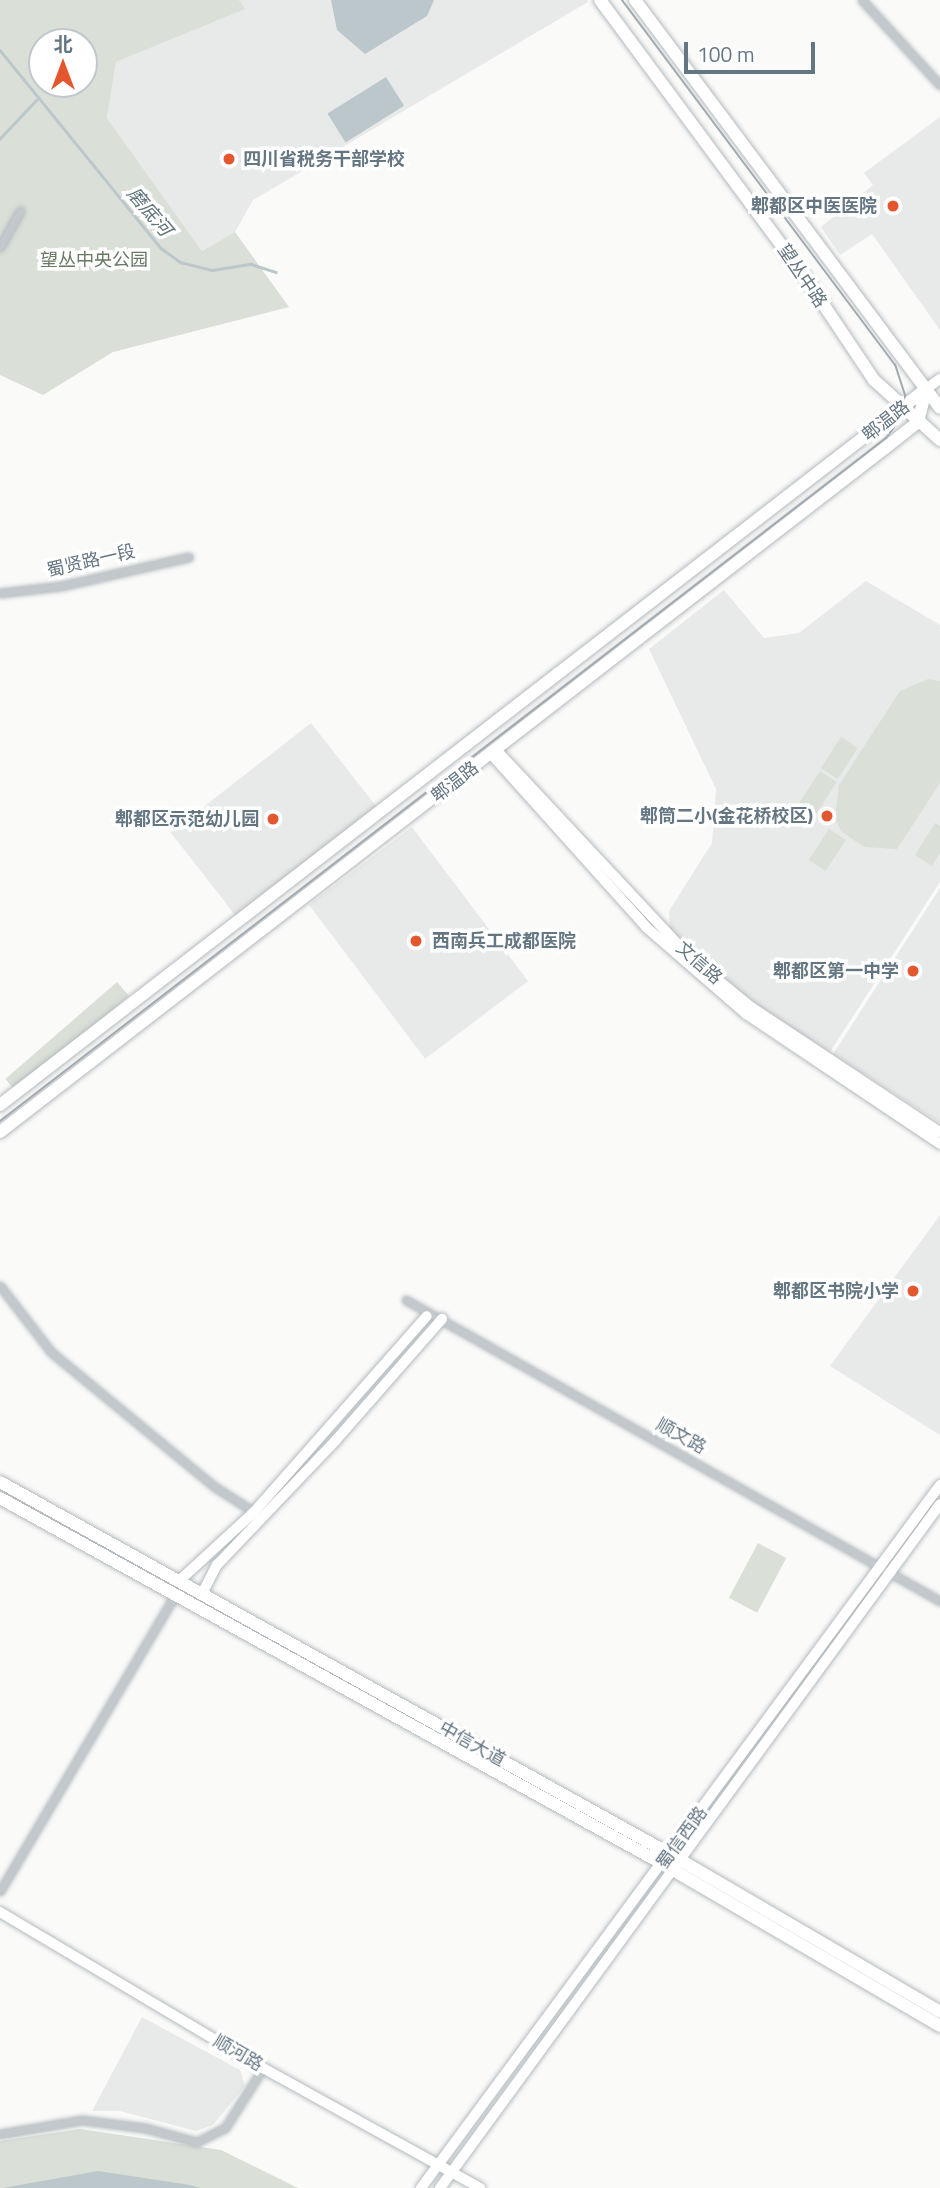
<!DOCTYPE html>
<html>
<head>
<meta charset="utf-8">
<style>
	body { margin:0 }
	#map { position:relative; width:940px; height:2188px; overflow:hidden; background:#fafaf8; font-family:"Titillium Web","Noto Sans SC",sans-serif }
	div>[style] { position:absolute }
	.built>* { inset:0; background:#e8e9e9; transform-origin:0 0 }
	.green>* { inset:0; background:#dadfd7; transform-origin:0 0 }
	.water>* { inset:0; background:#bbc7cb; transform-origin:0 0 }
	.stream>* { height:2.5px; margin:-1.25px; padding:0 1.25px; transform-origin:1.25px; border-radius:1.25px; background:#bbc7cb }
	.roads { filter:drop-shadow(0 0 2px #b3babf) drop-shadow(0 0 2px #b3babf) }
	.street>* { height:7px; margin:-3.5px; padding:0 3.5px; transform-origin:3.5px; border-radius:3.5px; background:#c3c8cc }
	.secondary>* { height:10px; margin:-5px; padding:0 5px; transform-origin:5px; border-radius:5px; background:#fff }
	.primary>* { height:12px; margin:-6px; padding:0 6px; transform-origin:6px; border-radius:6px; background:#fff }
	.tram>* { height:2px; margin:-1px; padding:0 1px; transform-origin:1px; border-radius:1px; background:#a2aab0 }
	.dots>* { width:19px; height:19px; translate:-50% -50%; box-sizing:border-box; border:4px solid #fff; border-radius:50% }
	span { translate:-50% -50%; white-space:nowrap; text-align:center; line-height:1.15; -webkit-text-stroke:7px #fff; paint-order:stroke }
	.poi-label { font-size:18px; color:#657683; font-weight:700 }
	.left { translate:0 -50%; text-align:left }
	.right { translate:-100% -50%; text-align:right }
	.park-label { font-size:18px; color:#687a64 }
	.street-label { font-size:18px; color:#657683 }
	.water-label { font-size:19px; color:#60757c; font-style:italic }
	.north { position:absolute; left:28px; top:28px; width:70px; height:70px; box-sizing:border-box; background:#fff; border:2px solid #c1c8cd; border-radius:50%; rotate:0deg; font-size:19px; font-weight:700; line-height:28px; text-align:center; color:#657683 }
	.north::after { content:''; display:block; margin:auto; width:24px; height:32px; background:#e4572e; clip-path:polygon(50% 0,100% 100%,50% 72%,0 100%) }
	.scale { position:absolute; left:684px; top:42px; width:131px; height:32px; box-sizing:border-box; border:4px solid #657683; border-top:0; padding-left:9px; font-size:21px; line-height:24px; white-space:nowrap; color:#657683; -webkit-text-stroke:5px #fff; paint-order:stroke }
</style>
</head>
<body>
<div id="map">
	<div class="built">
		<div style="clip-path:polygon(239px 0,587px 0,588px 2px,253px 200px,235px 232px,202px 251px,107px 118px,116px 62px,244px 9px)"></div>
		<div style="clip-path:polygon(940px 117px,940px 330px,872px 234px,840px 255px,821px 227px,873px 185px,864px 173px)"></div>
		<div style="clip-path:polygon(866px 581px,940px 625px,940px 882px,830px 1052px,738px 993px,670px 934px,669px 911px,712px 843px,716px 789px,649px 649px,724px 590px,764px 638px,799px 633px)"></div>
		<div style="left:311px;top:723px;width:108px;height:178px;rotate:52deg"></div>
		<div style="left:412px;top:827px;width:193px;height:129px;rotate:53deg"></div>
		<div style="clip-path:polygon(940px 888px,940px 1123px,833px 1054px)"></div>
		<div style="clip-path:polygon(940px 1215px,940px 1435px,830px 1366px)"></div>
		<div style="clip-path:polygon(142px 2017px,240px 2070px,245px 2086px,213px 2125px,196px 2131px,120px 2111px,92px 2111px)"></div>
	</div>
	<div class="green">
		<div style="clip-path:polygon(evenodd,0 0,239px 0,245px 9px,116px 62px,107px 118px,202px 251px,235px 232px,289px 307px,113px 352px,43px 395px,0 375px,0 0,42px 42px,84px 42px,84px 84px,42px 84px,42px 42px)"></div>
		<div style="clip-path:polygon(928px 679px,940px 681px,940px 783px,897px 849px,864px 847px,841px 831px,835px 818px,839px 785px,900px 691px)"></div>
		<div style="left:841px;top:737px;width:20px;height:37px;rotate:33deg"></div>
		<div style="left:820px;top:771px;width:20px;height:37px;rotate:33deg"></div>
		<div style="clip-path:polygon(935px 823px,940px 826px,940px 853px,932px 866px,915px 855px)"></div>
		<div style="left:829px;top:829px;width:20px;height:37px;rotate:33deg"></div>
		<div style="left:117px;top:982px;width:18px;height:148px;rotate:49deg"></div>
		<div style="left:758px;top:1543px;width:32px;height:62px;rotate:28deg"></div>
		<div style="clip-path:polygon(80px 2129px,221px 2150px,298px 2188px,0 2188px,0 2141px)"></div>
	</div>
	<div class="water">
		<div style="clip-path:polygon(331px 0,434px 0,427px 16px,365px 54px,337px 30px)"></div>
		<div style="left:386px;top:77px;width:34px;height:69px;rotate:58deg"></div>
		<div style="clip-path:polygon(98px 2171px,190px 2185px,200px 2188px,3px 2188px)"></div>
	</div>
	<div class="stream">
		<div style="left:0;top:50px;width:62px;rotate:50.9deg"></div>
		<div style="left:39px;top:98px;width:57px;rotate:133.6deg"></div>
		<div style="left:39px;top:98px;width:193px;rotate:50.9deg"></div>
		<div style="left:161px;top:248px;width:24px;rotate:36deg"></div>
		<div style="left:180px;top:262px;width:33px;rotate:14deg"></div>
		<div style="left:212px;top:270px;width:39px;rotate:-9deg"></div>
		<div style="left:251px;top:264px;width:26px;rotate:18deg"></div>
	</div>
	<div class="roads">
		<div class="street">
			<div style="left:862px;top:0;width:115px;rotate:47.5deg"></div>
			<div style="left:0;top:247px;width:41px;rotate:-60.9deg"></div>
			<div style="left:0;top:593px;width:61px;rotate:-6.5deg"></div>
			<div style="left:61px;top:586px;width:131px;rotate:-12.8deg"></div>
			<div style="left:0;top:1286px;width:83px;rotate:52.3deg"></div>
			<div style="left:51px;top:1352px;width:212px;rotate:39.5deg"></div>
			<div style="left:215px;top:1487px;width:46px;rotate:32.7deg"></div>
			<div style="left:406px;top:1300px;width:613px;rotate:29.41deg"></div>
			<div style="left:0;top:1891px;width:344px;rotate:-59.4deg"></div>
			<div style="left:0;top:2134px;width:83px;rotate:-9.7deg"></div>
			<div style="left:82px;top:2120px;width:64px;rotate:7.2deg"></div>
			<div style="left:145px;top:2128px;width:54px;rotate:15.1deg"></div>
			<div style="left:197px;top:2142px;width:31px;rotate:-27deg"></div>
			<div style="left:225px;top:2128px;width:71px;rotate:-57.7deg"></div>
		</div>
		<div class="secondary">
			<div style="left:926px;top:389px;width:17px;rotate:-36deg"></div>
			<div style="left:499px;top:753px;width:274px;rotate:46.9deg"></div>
			<div style="left:491px;top:754px;width:232px;rotate:48.1deg"></div>
			<div style="left:646px;top:927px;width:133px;rotate:41deg"></div>
			<div style="left:746px;top:1014px;width:234px;rotate:33.8deg"></div>
			<div style="left:712px;top:975px;width:50px;rotate:39.4deg"></div>
			<div style="left:751px;top:1007px;width:227px;rotate:33.5deg"></div>
			<div style="left:179px;top:1581px;width:102px;rotate:-42.6deg"></div>
			<div style="left:254px;top:1512px;width:261px;rotate:-48.6deg"></div>
			<div style="left:202px;top:1594px;width:33px;rotate:-63deg"></div>
			<div style="left:217px;top:1565px;width:173px;rotate:-46.4deg"></div>
			<div style="left:336px;top:1440px;width:161px;rotate:-48.8deg"></div>
			<div style="left:0;top:1912px;width:306px;rotate:30.7deg"></div>
			<div style="left:263px;top:2068px;width:248px;rotate:28.9deg"></div>
			<div style="left:421px;top:2188px;width:874px;rotate:-53.56deg"></div>
			<div style="left:440px;top:2188px;width:847px;rotate:-53.83deg"></div>
		</div>
		<div class="primary">
			<div style="left:600px;top:0;width:341px;rotate:53.5deg"></div>
			<div style="left:803px;top:274px;width:128px;rotate:56.2deg"></div>
			<div style="left:874px;top:380px;width:89px;rotate:42.3deg"></div>
			<div style="left:635px;top:0;width:509px;rotate:53.22deg"></div>
			<div style="left:0;top:1105px;width:1171px;rotate:-37.71deg"></div>
			<div style="left:0;top:1132px;width:1119px;rotate:-37.7deg"></div>
			<div style="left:885px;top:448px;width:42px;rotate:-38.2deg"></div>
			<div style="left:918px;top:422px;width:34px;rotate:-76deg"></div>
			<div style="left:0;top:1482px;width:766px;rotate:29.04deg"></div>
			<div style="left:670px;top:1854px;width:313px;rotate:30.3deg"></div>
			<div style="left:0;top:1498px;width:757px;rotate:28.9deg"></div>
			<div style="left:663px;top:1864px;width:321px;rotate:30.3deg"></div>
		</div>
	</div>
	<div class="tram">
		<div style="left:0;top:1121px;width:1119px;rotate:-37.63deg"></div>
		<div style="left:886px;top:438px;width:20px;rotate:-53deg"></div>
		<div style="left:898px;top:422px;width:28px;rotate:-75deg"></div>
		<div style="left:905px;top:395px;width:32px;rotate:-108deg"></div>
		<div style="left:895px;top:365px;width:456px;rotate:-126.8deg"></div>
	</div>
	<div class="dots">
		<div style="left:229px;top:159px;background:#e4572e"></div>
		<div style="left:893px;top:206px;background:#e4572e"></div>
		<div style="left:827px;top:816px;background:#e4572e"></div>
		<div style="left:273px;top:819px;background:#e4572e"></div>
		<div style="left:416px;top:941px;background:#e4572e"></div>
		<div style="left:913px;top:971px;background:#e4572e"></div>
		<div style="left:913px;top:1291px;background:#e4572e"></div>
	</div>
	<div class="poi-label">
		<span class="left" style="left:243px;top:159px">四川省税务干部学校</span>
		<span class="right" style="left:877px;top:206px">郫都区中医医院</span>
		<span class="right" style="left:813px;top:816px">郫筒二小(金花桥校区)</span>
		<span class="right" style="left:259px;top:819px">郫都区示范幼儿园</span>
		<span class="left" style="left:432px;top:941px">西南兵工成都医院</span>
		<span class="right" style="left:899px;top:971px">郫都区第一中学</span>
		<span class="right" style="left:899px;top:1291px">郫都区书院小学</span>
	</div>
	<div class="park-label">
		<span style="left:94px;top:260px">望丛中央公园</span>
	</div>
	<div class="street-label">
		<span style="left:802px;top:276px;rotate:56deg">望丛中路</span>
		<span style="left:886px;top:421px;rotate:-38deg">郫温路</span>
		<span style="left:91px;top:561px;rotate:-13deg">蜀贤路一段</span>
		<span style="left:455px;top:782px;rotate:-38deg">郫温路</span>
		<span style="left:699px;top:963px;rotate:41deg">文信路</span>
		<span style="left:681px;top:1436px;rotate:29deg">顺文路</span>
		<span style="left:472px;top:1744px;rotate:29deg">中信大道</span>
		<span style="left:682px;top:1838px;rotate:-54deg">蜀信西路</span>
		<span style="left:238px;top:2053px;rotate:30deg">顺河路</span>
	</div>
	<div class="water-label">
		<span style="left:150px;top:211px;rotate:50deg">磨底河</span>
	</div>
	<div class="north">北</div>
	<div class="scale">100 m</div>
</div>
</body>
</html>
